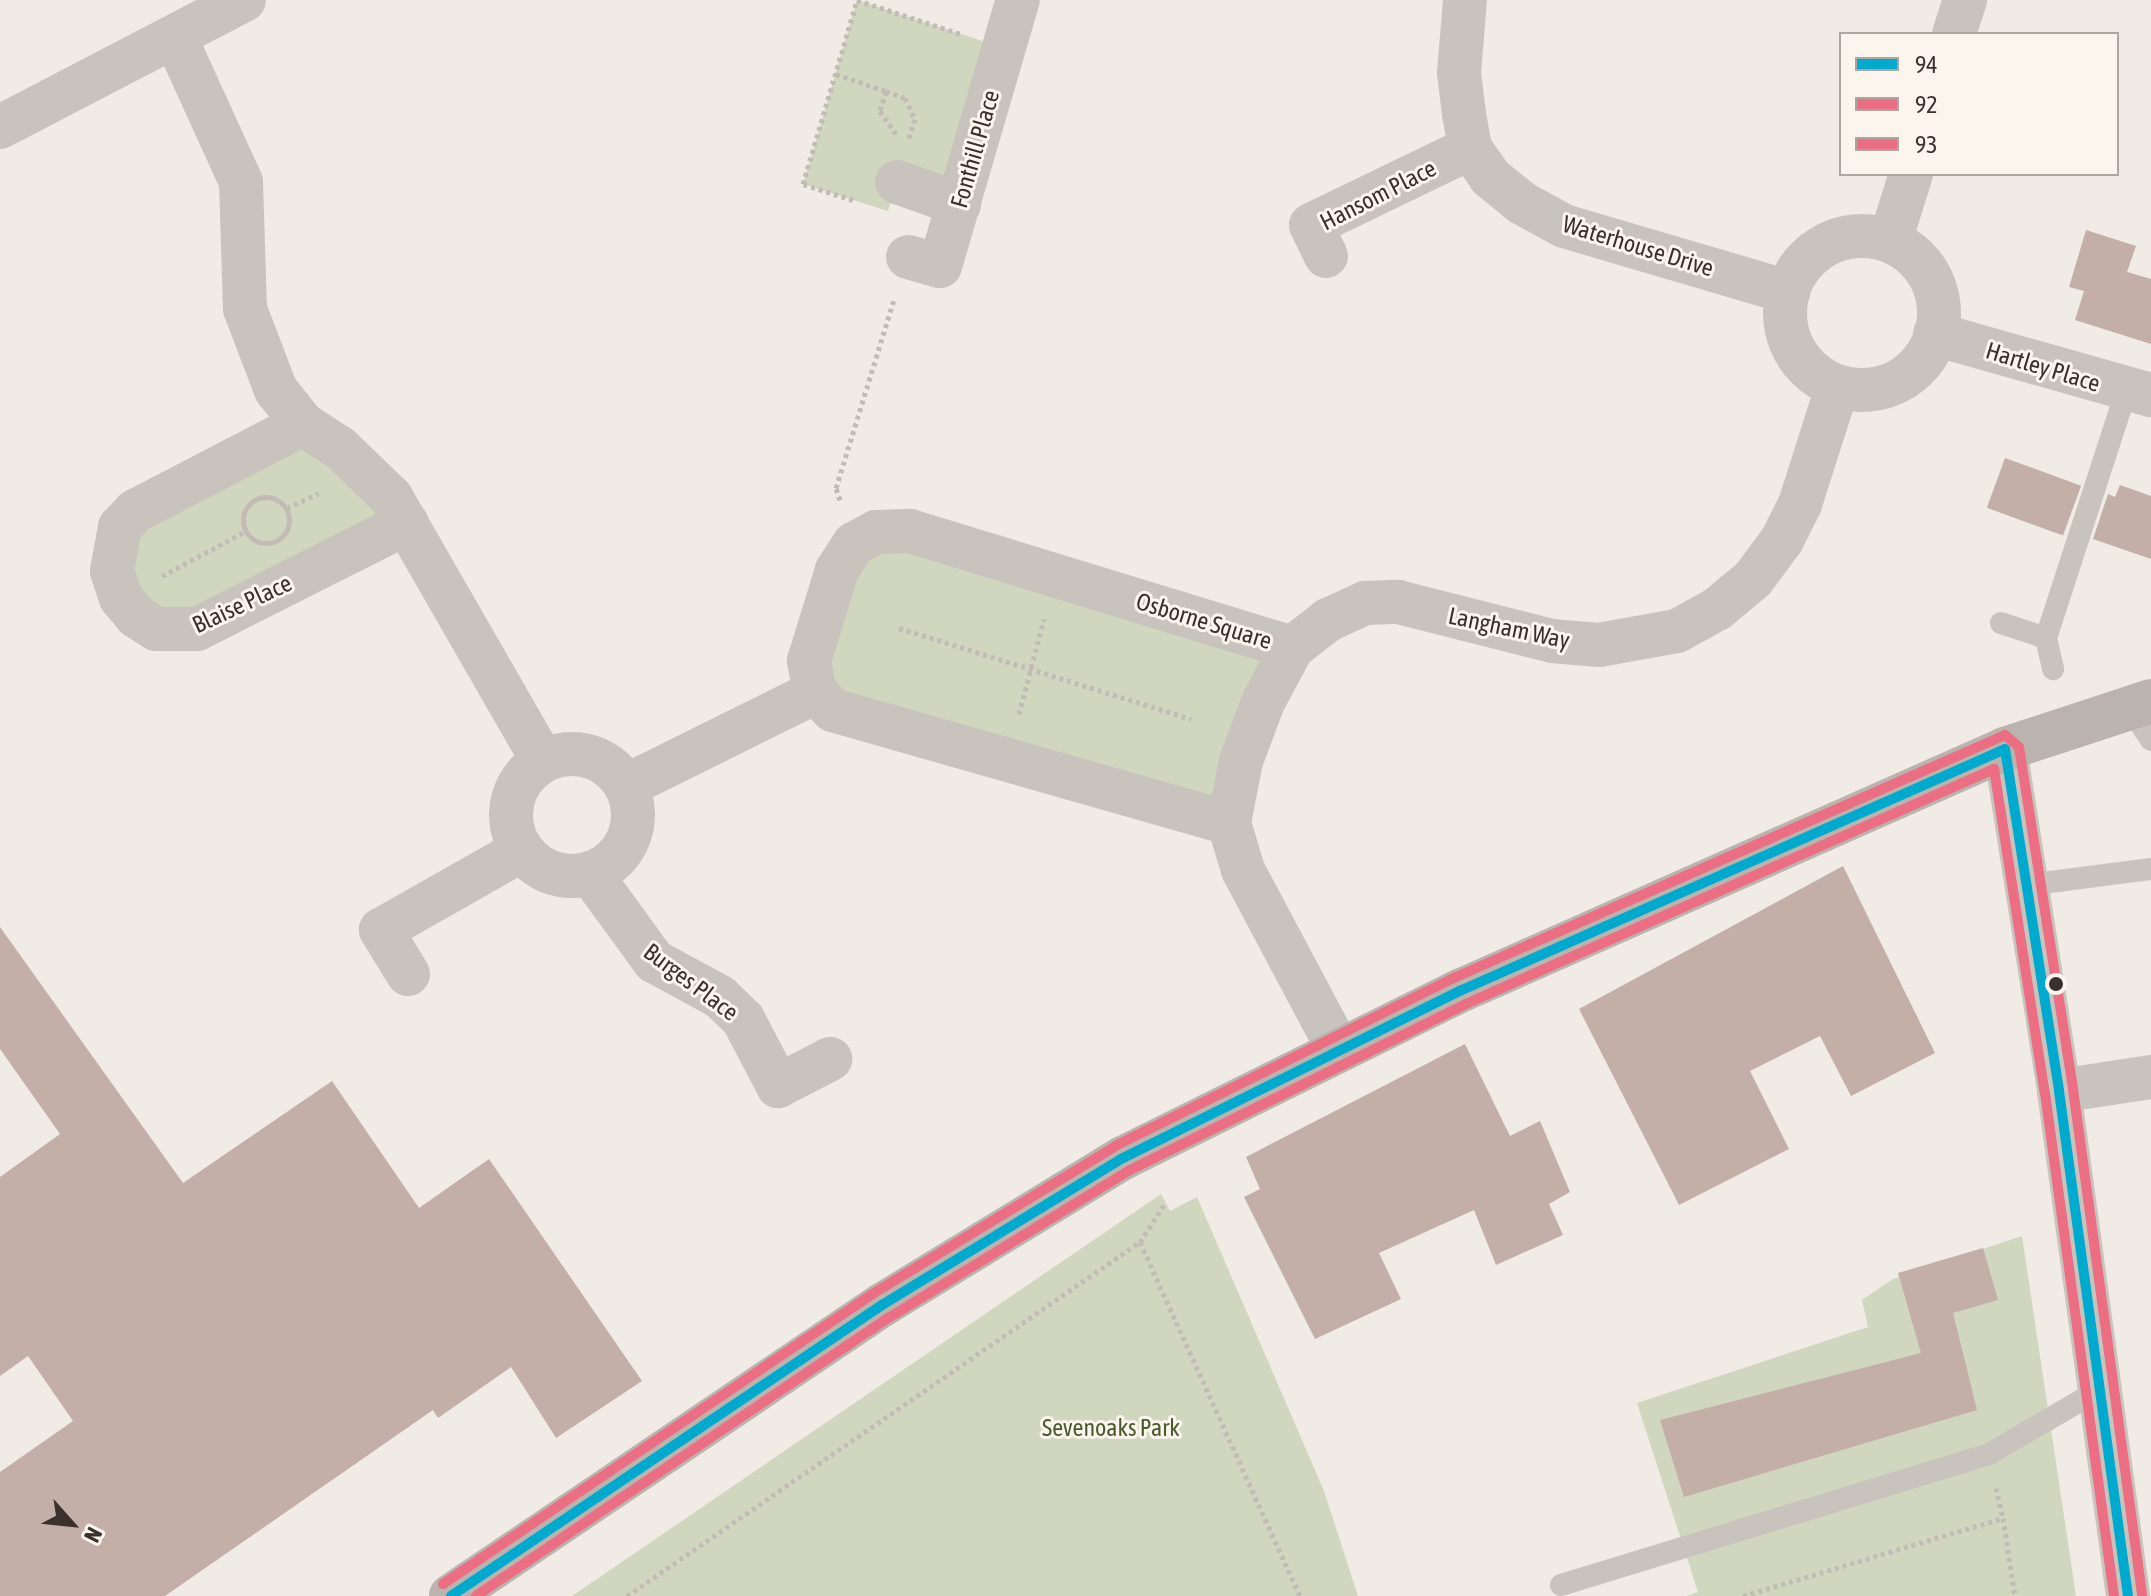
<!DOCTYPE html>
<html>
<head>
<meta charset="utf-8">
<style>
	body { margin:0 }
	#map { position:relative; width:2151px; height:1596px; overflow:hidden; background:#f0ebe5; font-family:"Asap Condensed",sans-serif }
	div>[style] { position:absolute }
	.green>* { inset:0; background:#d1d6bf }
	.building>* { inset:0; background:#c3afa7; transform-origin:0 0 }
	.path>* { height:5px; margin-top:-2.5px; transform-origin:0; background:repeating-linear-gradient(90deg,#c2bbb6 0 4px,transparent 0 8px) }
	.path>.ring { margin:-2.5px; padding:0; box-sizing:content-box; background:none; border:5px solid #c2bbb6; border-radius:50% }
	.lane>* { height:22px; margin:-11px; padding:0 11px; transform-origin:11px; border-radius:11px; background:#c9c3be }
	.street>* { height:44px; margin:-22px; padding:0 22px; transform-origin:22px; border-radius:22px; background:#c9c3be }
	.street>.ring { margin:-22px; padding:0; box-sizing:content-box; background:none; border:44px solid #c9c3be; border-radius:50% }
	.secondary>* { height:44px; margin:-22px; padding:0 22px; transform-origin:22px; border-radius:22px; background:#bab3ae }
	.bus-1>* { height:10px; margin:-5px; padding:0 5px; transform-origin:5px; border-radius:5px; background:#00a9ce }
	.bus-2>* { height:10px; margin:-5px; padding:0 5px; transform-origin:5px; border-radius:5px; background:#eb6e82 }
	.bus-3>* { height:10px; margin:-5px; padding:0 5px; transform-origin:5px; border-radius:5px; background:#eb6e82 }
	.dots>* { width:22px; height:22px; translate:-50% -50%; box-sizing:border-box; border:4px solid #fbf5ee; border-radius:50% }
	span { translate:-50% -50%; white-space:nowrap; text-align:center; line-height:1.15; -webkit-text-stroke:6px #fbf5ee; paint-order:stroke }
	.street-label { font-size:24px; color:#3b302b }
	.park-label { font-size:24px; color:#4a5a2e }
	.legend { position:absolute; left:1839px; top:32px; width:280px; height:144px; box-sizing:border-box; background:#fbf5ee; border:2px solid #aea6a0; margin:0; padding:10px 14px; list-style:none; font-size:24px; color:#3b302b }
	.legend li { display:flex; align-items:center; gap:16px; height:40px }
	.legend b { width:40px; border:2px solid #aea6a0 }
	.north { position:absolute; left:32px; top:1484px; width:80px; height:80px; -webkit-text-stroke:6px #fbf5ee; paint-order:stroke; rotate:117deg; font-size:22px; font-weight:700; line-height:32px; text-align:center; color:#3b302b }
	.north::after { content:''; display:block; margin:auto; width:28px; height:36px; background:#3b302b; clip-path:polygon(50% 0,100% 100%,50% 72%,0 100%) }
</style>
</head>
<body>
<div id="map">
	<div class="green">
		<div style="clip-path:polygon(857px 0,1004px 48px,959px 204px,897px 182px,888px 211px,803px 184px)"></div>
		<div style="clip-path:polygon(303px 424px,407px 523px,156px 629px,112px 549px)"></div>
		<div style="clip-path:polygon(876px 532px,1292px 648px,1229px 823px,833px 710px,823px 607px)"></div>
		<div style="clip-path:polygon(1161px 1194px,1170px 1211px,1197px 1197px,1324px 1491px,1358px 1596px,572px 1596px)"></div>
		<div style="clip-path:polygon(2022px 1236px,2076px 1596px,1687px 1596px,1698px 1592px,1637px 1403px,1868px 1327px,1862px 1300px,1893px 1279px)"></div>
	</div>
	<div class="building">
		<div style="clip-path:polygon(2086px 230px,2136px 246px,2127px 272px,2151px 279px,2151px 344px,2075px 320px,2084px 291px,2069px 287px)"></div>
		<div style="left:2005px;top:458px;width:81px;height:53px;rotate:20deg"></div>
		<div style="clip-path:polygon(2120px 485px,2151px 496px,2151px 559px,2093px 539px,2108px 494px,2115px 497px)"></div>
		<div style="clip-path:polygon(1843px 866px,1935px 1053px,1851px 1096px,1820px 1036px,1750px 1071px,1789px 1149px,1679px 1205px,1579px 1009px)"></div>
		<div style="clip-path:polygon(0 927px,183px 1183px,332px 1081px,419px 1208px,489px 1159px,642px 1381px,556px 1438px,511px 1367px,438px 1418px,433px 1410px,165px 1596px,0 1596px,0 1472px,73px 1421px,28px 1356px,0 1376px,0 1177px,60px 1134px,0 1049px)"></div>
		<div style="clip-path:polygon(1465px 1044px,1510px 1136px,1540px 1121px,1570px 1192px,1549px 1204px,1563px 1235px,1496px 1265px,1474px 1210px,1379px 1253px,1401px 1299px,1315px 1339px,1244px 1197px,1260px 1189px,1246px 1157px)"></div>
		<div style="clip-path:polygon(1983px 1248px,1998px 1300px,1953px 1313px,1977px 1410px,1684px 1497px,1660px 1420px,1921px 1353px,1898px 1273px)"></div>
	</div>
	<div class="path">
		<div style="left:836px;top:74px;width:53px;rotate:18.8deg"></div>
		<div style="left:886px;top:91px;width:21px;rotate:107deg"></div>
		<div style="left:880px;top:111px;width:28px;rotate:55deg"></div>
		<div style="left:886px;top:91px;width:20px;rotate:20deg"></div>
		<div style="left:905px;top:98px;width:23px;rotate:65deg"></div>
		<div style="left:915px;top:119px;width:20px;rotate:108deg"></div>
		<div style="left:853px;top:200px;width:52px;rotate:-162.3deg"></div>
		<div style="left:803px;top:184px;width:192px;rotate:-73.6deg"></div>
		<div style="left:857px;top:0;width:109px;rotate:18.1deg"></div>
		<div class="ring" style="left:243px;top:497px;width:41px;height:41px"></div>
		<div style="left:840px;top:500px;width:13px;rotate:-108deg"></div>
		<div style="left:836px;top:488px;width:197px;rotate:-72.9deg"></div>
		<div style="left:287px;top:508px;width:35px;rotate:-25deg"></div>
		<div style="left:162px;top:576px;width:95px;rotate:-28.2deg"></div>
		<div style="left:899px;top:628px;width:306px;rotate:17.3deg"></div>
		<div style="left:1019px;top:714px;width:98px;rotate:-75.3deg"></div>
		<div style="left:1140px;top:1242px;width:388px;rotate:65.7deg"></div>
		<div style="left:1996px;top:1488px;width:31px;rotate:77deg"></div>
		<div style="left:627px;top:1596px;width:623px;rotate:-34.61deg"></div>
		<div style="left:1140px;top:1242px;width:46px;rotate:-57.3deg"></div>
		<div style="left:1743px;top:1596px;width:271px;rotate:-16.7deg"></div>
		<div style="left:2003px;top:1518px;width:79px;rotate:81.3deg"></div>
	</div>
	<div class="lane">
		<div style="left:2001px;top:623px;width:47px;rotate:18.4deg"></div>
		<div style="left:2046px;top:638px;width:259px;rotate:-72deg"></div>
		<div style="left:2046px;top:638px;width:32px;rotate:77deg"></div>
		<div style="left:2130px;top:708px;width:38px;rotate:57deg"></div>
		<div style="left:2027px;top:885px;width:125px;rotate:-7.4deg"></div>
		<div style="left:1561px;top:1585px;width:448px;rotate:-17deg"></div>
		<div style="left:1989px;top:1454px;width:127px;rotate:-30.2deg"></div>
	</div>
	<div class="street">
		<div style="left:1465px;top:0;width:73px;rotate:94.7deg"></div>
		<div style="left:1459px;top:73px;width:41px;rotate:83deg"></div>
		<div style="left:1464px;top:114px;width:35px;rotate:80deg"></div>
		<div style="left:1470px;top:148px;width:35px;rotate:55deg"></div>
		<div style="left:1490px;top:177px;width:41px;rotate:39.1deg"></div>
		<div style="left:1522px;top:203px;width:48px;rotate:28.7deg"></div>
		<div style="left:1564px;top:226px;width:234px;rotate:16.4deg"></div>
		<div style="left:1954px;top:34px;width:36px;rotate:-72deg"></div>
		<div style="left:175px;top:37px;width:159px;rotate:65.5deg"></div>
		<div style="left:241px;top:182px;width:127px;rotate:88.2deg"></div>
		<div style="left:245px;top:309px;width:87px;rotate:69.1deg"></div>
		<div style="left:276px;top:390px;width:43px;rotate:51.5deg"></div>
		<div style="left:303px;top:424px;width:44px;rotate:33deg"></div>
		<div style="left:340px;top:448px;width:71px;rotate:43.9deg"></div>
		<div style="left:391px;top:497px;width:303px;rotate:60.1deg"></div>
		<div style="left:0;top:127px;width:275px;rotate:-27.5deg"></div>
		<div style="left:897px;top:182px;width:66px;rotate:19.5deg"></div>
		<div class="ring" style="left:1785px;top:236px;width:110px;height:110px"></div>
		<div style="left:1890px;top:241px;width:70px;rotate:-72.6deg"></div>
		<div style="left:1326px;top:256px;width:34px;rotate:-116deg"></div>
		<div style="left:1311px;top:225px;width:177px;rotate:-25.8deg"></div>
		<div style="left:908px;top:257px;width:33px;rotate:16deg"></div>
		<div style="left:940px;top:266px;width:277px;rotate:-73.7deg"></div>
		<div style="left:1935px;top:334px;width:224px;rotate:15.8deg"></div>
		<div style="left:303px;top:424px;width:189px;rotate:152.6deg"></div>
		<div style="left:135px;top:511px;width:22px;rotate:133deg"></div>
		<div style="left:120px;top:527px;width:45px;rotate:100.3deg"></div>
		<div style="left:112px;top:571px;width:28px;rotate:72deg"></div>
		<div style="left:121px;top:598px;width:23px;rotate:50deg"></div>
		<div style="left:136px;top:616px;width:24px;rotate:33deg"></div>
		<div style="left:156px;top:629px;width:41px"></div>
		<div style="left:197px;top:629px;width:235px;rotate:-26.8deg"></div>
		<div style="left:910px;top:531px;width:400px;rotate:17deg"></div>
		<div style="left:1292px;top:648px;width:61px;rotate:118.2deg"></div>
		<div style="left:1263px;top:702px;width:63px;rotate:110.4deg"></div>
		<div style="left:1241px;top:761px;width:63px;rotate:101deg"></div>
		<div style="left:1229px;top:823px;width:412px;rotate:-164.1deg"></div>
		<div style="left:833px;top:710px;width:25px;rotate:-135deg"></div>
		<div style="left:815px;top:692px;width:32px;rotate:-101deg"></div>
		<div style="left:809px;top:661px;width:95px;rotate:-72.9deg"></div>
		<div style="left:837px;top:570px;width:31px;rotate:-57deg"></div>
		<div style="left:854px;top:544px;width:25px;rotate:-29deg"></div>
		<div style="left:876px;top:532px;width:34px;rotate:-2deg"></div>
		<div style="left:1292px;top:648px;width:46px;rotate:-37.9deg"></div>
		<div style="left:1328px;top:620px;width:41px;rotate:-24.7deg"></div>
		<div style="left:1365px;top:603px;width:33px;rotate:-2deg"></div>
		<div style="left:1398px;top:602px;width:159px;rotate:14.2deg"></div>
		<div style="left:1552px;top:641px;width:47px;rotate:4.9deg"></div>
		<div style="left:1599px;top:645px;width:79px;rotate:-10.2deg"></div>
		<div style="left:1677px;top:631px;width:46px;rotate:-28.8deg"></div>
		<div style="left:1717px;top:609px;width:47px;rotate:-39.8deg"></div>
		<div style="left:1753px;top:579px;width:49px;rotate:-53.4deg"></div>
		<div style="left:1782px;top:540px;width:40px;rotate:-63.4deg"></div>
		<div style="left:1800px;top:504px;width:122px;rotate:-72.3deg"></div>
		<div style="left:2005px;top:749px;width:346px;rotate:81deg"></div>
		<div style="left:2059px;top:1091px;width:510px;rotate:82.22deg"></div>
		<div class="ring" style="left:511px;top:754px;width:78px;height:78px"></div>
		<div style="left:626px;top:786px;width:211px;rotate:-26.4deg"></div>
		<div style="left:1229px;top:823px;width:49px;rotate:73.4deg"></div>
		<div style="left:1243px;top:870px;width:203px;rotate:62deg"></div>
		<div style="left:590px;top:873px;width:109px;rotate:54deg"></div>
		<div style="left:654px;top:961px;width:75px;rotate:28.6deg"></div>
		<div style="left:720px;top:997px;width:32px;rotate:44deg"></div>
		<div style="left:743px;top:1019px;width:76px;rotate:62.4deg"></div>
		<div style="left:778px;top:1086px;width:59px;rotate:-27.4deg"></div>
		<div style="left:408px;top:974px;width:52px;rotate:-121.5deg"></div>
		<div style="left:381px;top:930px;width:162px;rotate:-29.6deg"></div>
		<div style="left:2059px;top:1091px;width:93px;rotate:-8.7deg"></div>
	</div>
	<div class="secondary">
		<div style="left:451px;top:1596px;width:520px;rotate:-34.03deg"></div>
		<div style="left:882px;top:1305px;width:282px;rotate:-31.4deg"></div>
		<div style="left:1123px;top:1158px;width:378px;rotate:-26.4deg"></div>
		<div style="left:1462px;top:990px;width:594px;rotate:-23.93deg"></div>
		<div style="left:2005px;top:749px;width:154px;rotate:-18.2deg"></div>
	</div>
	<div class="bus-1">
		<div style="left:451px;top:1596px;width:520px;rotate:-34.03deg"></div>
		<div style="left:882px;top:1305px;width:282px;rotate:-31.4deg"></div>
		<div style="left:1123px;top:1158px;width:378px;rotate:-26.4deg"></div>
		<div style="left:1462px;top:990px;width:594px;rotate:-23.93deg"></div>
		<div style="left:2005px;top:749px;width:346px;rotate:81deg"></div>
		<div style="left:2059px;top:1091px;width:510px;rotate:82.22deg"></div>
	</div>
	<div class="bus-2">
		<div style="left:476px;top:1596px;width:499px;rotate:-34deg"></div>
		<div style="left:890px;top:1317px;width:281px;rotate:-31.5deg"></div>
		<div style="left:1130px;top:1170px;width:377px;rotate:-26.3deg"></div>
		<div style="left:1468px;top:1003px;width:576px;rotate:-23.98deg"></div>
		<div style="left:1994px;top:769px;width:328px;rotate:81.1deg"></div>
		<div style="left:2045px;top:1093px;width:508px;rotate:82.19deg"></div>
	</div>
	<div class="bus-3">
		<div style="left:443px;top:1584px;width:520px;rotate:-34.03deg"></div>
		<div style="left:874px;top:1293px;width:285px;rotate:-31.3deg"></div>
		<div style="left:1117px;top:1145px;width:378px;rotate:-26.4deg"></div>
		<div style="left:1456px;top:977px;width:600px;rotate:-23.79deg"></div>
		<div style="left:2005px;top:735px;width:18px;rotate:41deg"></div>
		<div style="left:2019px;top:747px;width:346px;rotate:81deg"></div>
		<div style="left:2073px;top:1089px;width:510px;rotate:82.22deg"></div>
	</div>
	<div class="dots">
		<div style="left:2056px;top:984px;background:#3b302b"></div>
	</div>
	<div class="street-label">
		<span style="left:975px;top:149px;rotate:-74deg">Fonthill Place</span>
		<span style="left:1378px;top:195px;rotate:-27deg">Hansom Place</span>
		<span style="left:1638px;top:246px;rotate:17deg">Waterhouse Drive</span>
		<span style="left:2043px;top:367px;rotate:17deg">Hartley Place</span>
		<span style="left:242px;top:604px;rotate:-25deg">Blaise Place</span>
		<span style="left:1204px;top:621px;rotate:17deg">Osborne Square</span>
		<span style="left:1509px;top:628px;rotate:12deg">Langham Way</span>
		<span style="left:691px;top:982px;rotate:37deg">Burges Place</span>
	</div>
	<div class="park-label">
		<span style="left:1111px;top:1428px">Sevenoaks Park</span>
	</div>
	<ul class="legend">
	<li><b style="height:10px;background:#00a9ce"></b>94</li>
	<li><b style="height:10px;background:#eb6e82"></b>92</li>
	<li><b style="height:10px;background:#eb6e82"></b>93</li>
	</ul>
	<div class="north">N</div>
</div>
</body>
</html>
